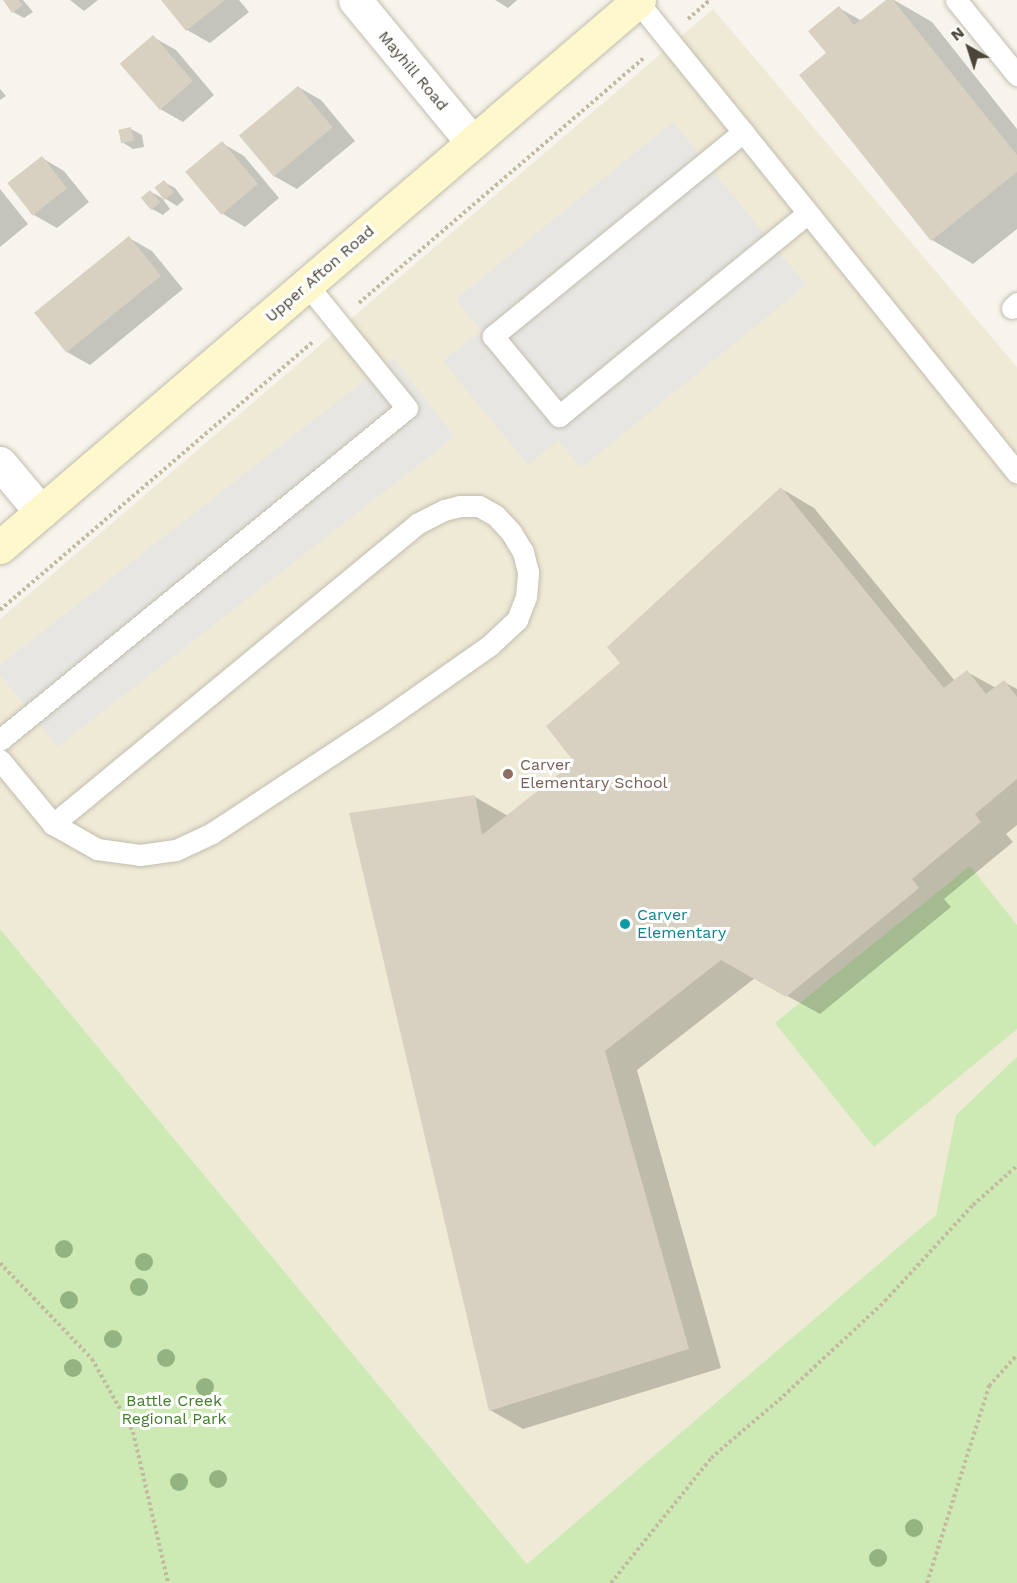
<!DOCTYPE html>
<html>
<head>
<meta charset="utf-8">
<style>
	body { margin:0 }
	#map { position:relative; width:1017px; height:1583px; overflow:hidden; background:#f6f4ec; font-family:"Work Sans",sans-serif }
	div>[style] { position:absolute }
	.education>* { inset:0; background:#efead6 }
	.green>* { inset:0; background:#cdeab4 }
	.parking>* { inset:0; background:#e8e6e3; transform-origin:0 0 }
	.shadow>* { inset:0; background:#0003 }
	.building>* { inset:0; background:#d8d1c1; transform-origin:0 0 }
	.path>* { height:4px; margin-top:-2px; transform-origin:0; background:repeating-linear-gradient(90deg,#c4ba9f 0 3px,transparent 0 6px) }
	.roads { filter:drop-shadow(0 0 2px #c2bdae) drop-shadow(0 0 2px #c2bdae) }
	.lane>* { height:21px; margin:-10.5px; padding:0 10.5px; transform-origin:10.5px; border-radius:10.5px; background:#fff }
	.street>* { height:33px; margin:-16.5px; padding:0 16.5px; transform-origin:16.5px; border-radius:16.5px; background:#fff }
	.secondary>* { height:33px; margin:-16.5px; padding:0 16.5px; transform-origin:16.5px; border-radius:16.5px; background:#fff8cd }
	.trees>* { width:18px; height:18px; margin:-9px; border-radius:50%; background:#93b481 }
	.dots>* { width:16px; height:16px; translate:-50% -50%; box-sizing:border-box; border:3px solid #fff; border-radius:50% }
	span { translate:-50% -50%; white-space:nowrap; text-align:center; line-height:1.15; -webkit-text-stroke:6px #fff; paint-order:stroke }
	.street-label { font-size:16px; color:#4b4639 }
	.education-label { font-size:16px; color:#785e54 }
	.left { translate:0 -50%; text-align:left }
	.culture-label { font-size:16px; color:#0d838f }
	.park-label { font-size:16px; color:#427f29 }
	.north { position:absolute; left:939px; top:18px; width:60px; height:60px; -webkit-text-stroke:4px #fff; paint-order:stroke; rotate:321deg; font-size:16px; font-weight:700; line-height:24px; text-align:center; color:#4b4639 }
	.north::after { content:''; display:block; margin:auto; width:21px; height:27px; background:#4b4639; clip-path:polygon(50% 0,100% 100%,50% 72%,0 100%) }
</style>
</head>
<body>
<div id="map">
	<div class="education">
		<div style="clip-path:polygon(713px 9px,1017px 367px,1017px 1146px,527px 1564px,0 929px,0 619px)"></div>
	</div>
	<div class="green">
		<div style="clip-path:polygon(970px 866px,1017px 925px,1017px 1029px,874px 1147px,775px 1023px)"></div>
		<div style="clip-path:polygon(0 929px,527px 1564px,936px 1215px,956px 1115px,1017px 1057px,1017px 1583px,0 1583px)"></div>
	</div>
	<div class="parking">
		<div style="clip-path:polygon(673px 122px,806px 285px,581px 468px,558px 440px,528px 465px,443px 361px,481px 331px,456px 299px)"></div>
		<div style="left:393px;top:358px;width:100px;height:504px;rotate:52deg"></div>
	</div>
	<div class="shadow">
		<div style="clip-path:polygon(5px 0,23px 0,33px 12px,24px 18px,13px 12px)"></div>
		<div style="clip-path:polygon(70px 0,98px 0,84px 11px)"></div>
		<div style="clip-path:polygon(163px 0,239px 0,249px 12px,210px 43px,187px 30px)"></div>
		<div style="clip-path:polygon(495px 0,517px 0,508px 8px)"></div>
		<div style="clip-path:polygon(889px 0,894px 0,932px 22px,1017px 129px,1017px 229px,973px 264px,932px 240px,839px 8px,862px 21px)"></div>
		<div style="clip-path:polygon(153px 37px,176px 50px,214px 95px,183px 122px,160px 109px)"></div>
		<div style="clip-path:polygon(298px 87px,321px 100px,355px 141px,297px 189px,274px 176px,241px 136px)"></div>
		<div style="clip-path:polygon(0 89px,6px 96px,0 100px)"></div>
		<div style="clip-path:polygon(131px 129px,142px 135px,144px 147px,133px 149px,122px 142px)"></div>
		<div style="clip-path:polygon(222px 143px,244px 156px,279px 198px,245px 227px,223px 214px)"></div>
		<div style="clip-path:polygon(42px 158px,64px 171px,89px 202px,57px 228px,34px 215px)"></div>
		<div style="clip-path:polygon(164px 182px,175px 188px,184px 200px,177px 206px,166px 199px)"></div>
		<div style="clip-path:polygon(0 189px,28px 224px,0 247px)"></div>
		<div style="clip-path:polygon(151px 192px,162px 198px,170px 209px,163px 215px,152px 209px)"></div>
		<div style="clip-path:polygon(129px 238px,152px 251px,183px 289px,90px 365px,67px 352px)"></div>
		<div style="clip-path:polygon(782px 489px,814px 508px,955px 681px,967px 672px,996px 688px,1004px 682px,1017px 689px,1017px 825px,1006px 834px,1013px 842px,944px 899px,951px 907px,820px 1014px,755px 978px,637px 1070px,721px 1368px,523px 1429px,490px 1410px,475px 797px,508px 816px,577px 762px,622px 663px)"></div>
	</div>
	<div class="building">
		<div style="clip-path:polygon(3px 0,18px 0,23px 5px,12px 13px)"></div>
		<div style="clip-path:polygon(161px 0,225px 0,186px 31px)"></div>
		<div style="clip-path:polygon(886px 0,893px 0,1017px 155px,1017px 172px,931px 241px,799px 75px,826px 53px,808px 31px,839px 6px,854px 25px)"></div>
		<div style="left:153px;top:35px;width:61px;height:44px;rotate:49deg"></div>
		<div style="left:298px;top:86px;width:54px;height:77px;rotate:50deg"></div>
		<div style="left:131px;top:127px;width:14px;height:13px;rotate:78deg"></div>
		<div style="left:222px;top:141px;width:56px;height:48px;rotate:50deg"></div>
		<div style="left:42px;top:156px;width:41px;height:44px;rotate:52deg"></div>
		<div style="left:164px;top:180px;width:16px;height:12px;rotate:52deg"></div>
		<div style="left:150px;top:190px;width:16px;height:12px;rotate:50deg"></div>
		<div style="left:129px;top:236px;width:51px;height:122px;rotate:51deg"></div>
		<div style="clip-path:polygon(781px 487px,944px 688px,967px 670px,986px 694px,1004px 680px,1017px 697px,1017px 779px,975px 814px,981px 822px,912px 879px,919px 888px,786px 997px,721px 960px,605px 1051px,689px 1349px,489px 1411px,349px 813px,475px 795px,482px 835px,574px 762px,546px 726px,620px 663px,607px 647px)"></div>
	</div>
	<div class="path">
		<div style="left:688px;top:19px;width:29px;rotate:-41deg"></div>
		<div style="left:359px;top:303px;width:376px;rotate:-40.7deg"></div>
		<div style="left:0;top:610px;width:413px;rotate:-40.6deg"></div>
		<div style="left:0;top:1263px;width:133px;rotate:46.2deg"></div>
		<div style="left:92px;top:1359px;width:84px;rotate:60.7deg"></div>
		<div style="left:133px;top:1432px;width:155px;rotate:76.9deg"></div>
		<div style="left:611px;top:1583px;width:160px;rotate:-51.3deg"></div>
		<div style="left:711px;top:1458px;width:89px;rotate:-40.5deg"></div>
		<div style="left:779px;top:1400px;width:145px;rotate:-43deg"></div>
		<div style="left:885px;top:1301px;width:130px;rotate:-47.5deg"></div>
		<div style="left:973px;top:1205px;width:59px;rotate:-41.6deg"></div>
		<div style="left:927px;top:1583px;width:207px;rotate:-72.5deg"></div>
		<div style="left:989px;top:1386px;width:42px;rotate:-47.9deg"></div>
	</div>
	<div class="roads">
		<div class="lane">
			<div style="left:956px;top:0;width:97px;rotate:50.9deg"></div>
			<div style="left:637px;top:1px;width:169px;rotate:51deg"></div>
			<div style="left:743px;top:132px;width:323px;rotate:140.8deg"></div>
			<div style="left:493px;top:336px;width:104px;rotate:50.5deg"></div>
			<div style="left:559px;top:416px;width:321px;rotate:-39.2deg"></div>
			<div style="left:743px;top:132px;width:437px;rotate:51.2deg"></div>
			<div style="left:1012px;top:308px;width:7px;rotate:-45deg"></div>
			<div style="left:0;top:740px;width:525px;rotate:-39.2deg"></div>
			<div style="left:407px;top:408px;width:159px;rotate:-129.1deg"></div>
			<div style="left:0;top:760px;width:83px;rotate:50.4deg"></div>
			<div style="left:53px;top:824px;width:51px;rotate:29.6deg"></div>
			<div style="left:97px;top:849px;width:43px;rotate:7.9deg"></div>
			<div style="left:140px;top:855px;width:36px;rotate:-8deg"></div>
			<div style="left:176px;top:850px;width:40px;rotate:-25deg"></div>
			<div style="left:212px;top:833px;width:204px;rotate:-33.4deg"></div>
			<div style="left:382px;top:721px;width:132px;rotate:-35.1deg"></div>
			<div style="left:490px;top:645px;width:37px;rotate:-43deg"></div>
			<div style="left:517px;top:620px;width:25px;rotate:-69deg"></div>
			<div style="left:526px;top:597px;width:25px;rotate:-85deg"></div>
			<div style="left:528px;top:572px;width:21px;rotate:-104deg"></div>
			<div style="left:523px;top:552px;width:23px;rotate:-121deg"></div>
			<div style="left:511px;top:532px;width:23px;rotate:-133deg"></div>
			<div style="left:495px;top:515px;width:18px;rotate:-151deg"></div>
			<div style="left:479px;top:506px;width:19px;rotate:180deg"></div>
			<div style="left:460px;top:506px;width:16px;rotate:166deg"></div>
			<div style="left:444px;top:510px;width:30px;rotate:153deg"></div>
			<div style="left:417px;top:524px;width:472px;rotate:140.5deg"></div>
		</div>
		<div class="street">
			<div style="left:355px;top:0;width:184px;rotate:50.5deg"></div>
			<div style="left:0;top:463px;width:64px;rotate:50.1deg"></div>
		</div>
		<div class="secondary">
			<div style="left:0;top:547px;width:841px;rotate:-40.56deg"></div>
		</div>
	</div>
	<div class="trees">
		<div style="left:64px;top:1249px"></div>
		<div style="left:144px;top:1262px"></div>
		<div style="left:139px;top:1287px"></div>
		<div style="left:69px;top:1300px"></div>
		<div style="left:113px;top:1339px"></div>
		<div style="left:166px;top:1358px"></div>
		<div style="left:73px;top:1368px"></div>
		<div style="left:205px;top:1387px"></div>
		<div style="left:218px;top:1479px"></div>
		<div style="left:179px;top:1482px"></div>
		<div style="left:914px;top:1528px"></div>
		<div style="left:878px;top:1558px"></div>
	</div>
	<div class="dots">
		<div style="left:508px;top:774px;background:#8d6e63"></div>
		<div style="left:625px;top:924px;background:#0f9aa8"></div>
	</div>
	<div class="street-label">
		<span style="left:413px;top:71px;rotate:50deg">Mayhill Road</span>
		<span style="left:320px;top:274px;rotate:-41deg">Upper Afton Road</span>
	</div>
	<div class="education-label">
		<span class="left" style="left:520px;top:774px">Carver<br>Elementary School</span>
	</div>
	<div class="culture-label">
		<span class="left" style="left:637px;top:924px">Carver<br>Elementary</span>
	</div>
	<div class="park-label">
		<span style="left:174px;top:1410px">Battle Creek<br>Regional Park</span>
	</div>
	<div class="north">N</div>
</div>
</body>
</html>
